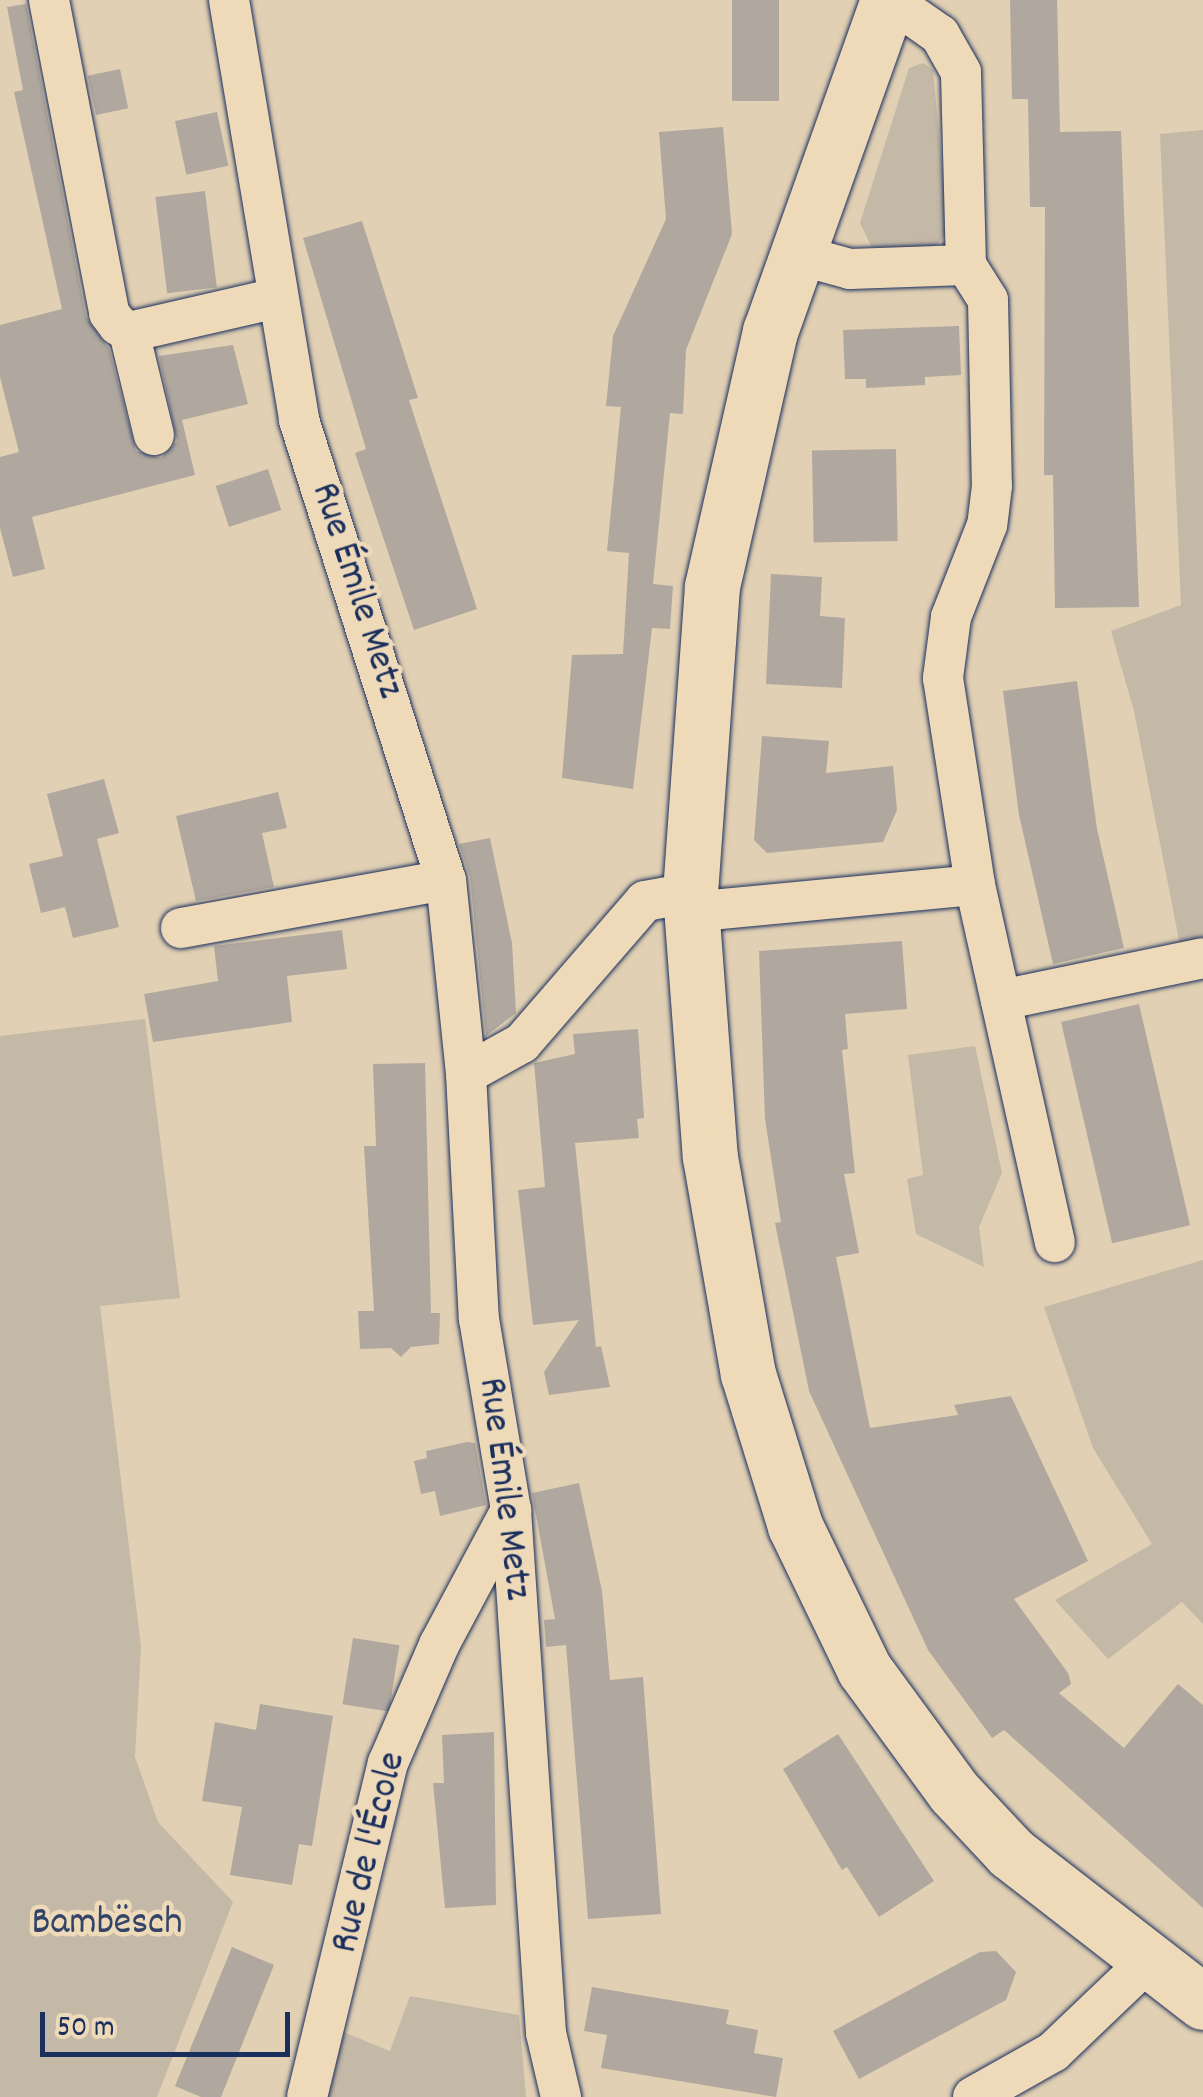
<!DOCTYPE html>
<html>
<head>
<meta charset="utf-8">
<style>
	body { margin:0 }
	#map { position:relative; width:1203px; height:2097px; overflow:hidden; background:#e1d0b3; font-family:Dekko,sans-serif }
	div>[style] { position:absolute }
	.green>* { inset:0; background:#c4b8a6 }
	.building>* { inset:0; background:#b0a89e; transform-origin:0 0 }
	.roads { filter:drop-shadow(0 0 2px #1b2f5e) drop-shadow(0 0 2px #1b2f5e) }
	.minor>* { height:40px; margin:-20px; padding:0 20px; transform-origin:20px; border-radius:20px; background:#eedab8 }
	.primary>* { height:55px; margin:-27.5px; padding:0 27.5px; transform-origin:27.5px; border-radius:27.5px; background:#eedab8 }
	span { translate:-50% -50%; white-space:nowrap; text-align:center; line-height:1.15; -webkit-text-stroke:9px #eedab8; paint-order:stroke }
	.street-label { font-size:40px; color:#1b2f5e }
	.park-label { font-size:40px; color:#344469 }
	.scale { position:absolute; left:40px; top:2012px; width:250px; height:45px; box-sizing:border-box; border:5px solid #1b2f5e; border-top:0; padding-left:12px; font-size:30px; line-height:35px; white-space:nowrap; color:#1b2f5e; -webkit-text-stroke:8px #eedab8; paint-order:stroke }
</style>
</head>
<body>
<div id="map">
	<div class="green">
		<div style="clip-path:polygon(923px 63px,933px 70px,948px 231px,933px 250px,919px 255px,871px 246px,860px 223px,909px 68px)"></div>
		<div style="clip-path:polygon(1203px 130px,1203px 946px,1181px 950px,1134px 711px,1111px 631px,1181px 605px,1160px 134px)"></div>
		<div style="clip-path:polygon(145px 1019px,180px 1298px,100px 1306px,141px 1647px,135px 1757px,158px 1822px,233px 1902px,157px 2097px,0 2097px,0 1036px)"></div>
		<div style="clip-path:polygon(975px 1046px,1002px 1173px,979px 1227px,984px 1267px,916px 1234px,907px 1179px,923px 1175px,908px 1055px)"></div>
		<div style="clip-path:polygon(1203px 1260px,1203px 1624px,1182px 1602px,1108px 1659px,1055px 1600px,1152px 1544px,1093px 1448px,1044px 1307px)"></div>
		<div style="clip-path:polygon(410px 1996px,519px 2015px,526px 2097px,322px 2097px,338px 2030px,390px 2051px)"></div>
	</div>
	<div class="building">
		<div style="left:732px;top:0;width:47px;height:101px"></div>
		<div style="clip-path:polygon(1010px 0,1057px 0,1060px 132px,1121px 131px,1139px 607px,1055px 608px,1053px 475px,1044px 475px,1045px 207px,1030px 207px,1028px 99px,1012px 99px)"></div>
		<div style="clip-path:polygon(26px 4px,86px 317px,109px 349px,136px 451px,161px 458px,177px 441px,159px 356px,233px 345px,248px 404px,182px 420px,195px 475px,32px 517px,45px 569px,13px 577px,0 528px,0 457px,19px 452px,0 377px,0 325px,62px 309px,14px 92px,23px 90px,7px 7px)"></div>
		<div style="left:120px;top:69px;width:40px;height:33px;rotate:78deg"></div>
		<div style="left:217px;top:112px;width:55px;height:43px;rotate:78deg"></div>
		<div style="clip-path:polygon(723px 127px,732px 234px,686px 350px,683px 414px,670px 413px,653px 584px,673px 586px,670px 629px,652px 628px,633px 789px,562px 778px,572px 655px,623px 654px,629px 553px,607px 551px,621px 407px,606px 406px,613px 336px,666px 219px,659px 132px)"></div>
		<div style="left:205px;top:191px;width:97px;height:50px;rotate:83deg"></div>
		<div style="clip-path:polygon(362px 221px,418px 398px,409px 400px,477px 609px,414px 630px,355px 453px,366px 449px,303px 238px)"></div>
		<div style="clip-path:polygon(959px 326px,961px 375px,925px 377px,925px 385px,866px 388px,866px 379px,845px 379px,843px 330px)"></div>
		<div style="left:896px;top:449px;width:92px;height:84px;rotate:89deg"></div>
		<div style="left:268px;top:469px;width:43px;height:55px;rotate:72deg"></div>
		<div style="clip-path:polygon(771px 574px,822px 577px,820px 616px,845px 618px,842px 688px,766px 684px)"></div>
		<div style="clip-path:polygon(1077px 681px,1097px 829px,1124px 948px,1053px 964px,1019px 815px,1003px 691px)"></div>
		<div style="clip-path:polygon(762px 736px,829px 741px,826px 773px,893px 766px,897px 810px,883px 842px,767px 853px,754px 840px)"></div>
		<div style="clip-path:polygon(104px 779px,119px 833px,97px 839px,119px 927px,73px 938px,65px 907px,41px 913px,29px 864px,63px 856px,47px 794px)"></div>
		<div style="clip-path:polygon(278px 792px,287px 828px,262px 833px,274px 887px,196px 901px,176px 816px)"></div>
		<div style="clip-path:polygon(490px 838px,512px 943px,516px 1013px,486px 1036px,470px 877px,459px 844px)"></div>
		<div style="clip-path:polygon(342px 930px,347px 969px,287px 976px,292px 1022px,153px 1042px,144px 994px,218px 981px,214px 946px)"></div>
		<div style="clip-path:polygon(902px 941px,907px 1009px,845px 1014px,848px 1049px,842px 1050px,855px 1173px,844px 1174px,859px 1253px,836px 1257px,870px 1428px,958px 1415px,954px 1405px,1011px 1396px,1088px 1561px,1014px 1599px,1068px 1673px,1071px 1684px,1059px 1693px,1124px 1748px,1178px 1684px,1203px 1705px,1203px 1908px,1004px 1730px,992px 1738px,928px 1650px,809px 1391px,775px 1223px,781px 1222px,765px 1119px,759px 951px)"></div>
		<div style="left:1139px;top:1004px;width:227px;height:80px;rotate:77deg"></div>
		<div style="clip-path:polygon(638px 1029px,644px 1118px,637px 1119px,639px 1138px,575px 1143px,596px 1347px,601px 1346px,610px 1387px,549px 1395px,544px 1372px,579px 1320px,533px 1325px,518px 1190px,545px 1187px,534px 1063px,575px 1054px,573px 1034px)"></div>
		<div style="clip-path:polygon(425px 1063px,431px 1313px,440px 1313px,439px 1344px,411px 1347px,401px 1357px,391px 1348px,360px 1349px,358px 1311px,374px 1311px,364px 1146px,376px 1146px,373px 1064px)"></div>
		<div style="clip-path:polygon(467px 1442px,475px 1443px,486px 1505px,440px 1516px,435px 1491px,421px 1494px,414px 1461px,427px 1458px,426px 1451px)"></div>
		<div style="clip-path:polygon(579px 1483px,602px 1591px,610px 1680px,643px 1677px,661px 1914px,588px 1919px,566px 1645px,546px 1647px,544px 1620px,555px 1619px,532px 1493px)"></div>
		<div style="left:353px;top:1638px;width:47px;height:67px;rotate:9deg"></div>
		<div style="clip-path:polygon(260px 1704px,333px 1716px,312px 1846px,299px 1844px,292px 1885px,230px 1875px,242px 1807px,202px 1801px,215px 1722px,256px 1730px)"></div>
		<div style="clip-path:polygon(494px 1732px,496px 1905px,445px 1908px,433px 1783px,444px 1783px,442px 1735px)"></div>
		<div style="clip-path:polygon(838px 1734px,934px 1881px,879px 1917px,847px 1867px,842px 1870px,783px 1769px)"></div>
		<div style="clip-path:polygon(232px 1947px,274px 1965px,221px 2097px,201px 2097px,175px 2086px)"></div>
		<div style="clip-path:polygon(996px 1951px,1016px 1972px,1006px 2000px,859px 2079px,833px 2031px,980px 1952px)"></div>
		<div style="clip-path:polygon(592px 1987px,729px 2010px,726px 2024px,758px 2030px,754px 2053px,783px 2058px,776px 2097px,601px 2068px,607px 2035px,584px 2031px)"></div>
	</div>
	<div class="roads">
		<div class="minor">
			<div style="left:49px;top:0;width:319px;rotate:79.1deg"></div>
			<div style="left:109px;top:313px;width:15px;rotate:53deg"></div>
			<div style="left:118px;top:325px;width:13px;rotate:32deg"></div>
			<div style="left:129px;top:332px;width:153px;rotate:-12.9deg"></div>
			<div style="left:229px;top:0;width:426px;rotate:80.5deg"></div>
			<div style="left:299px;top:420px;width:483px;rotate:72.3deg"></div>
			<div style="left:446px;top:880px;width:195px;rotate:84.1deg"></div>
			<div style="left:466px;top:1074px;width:245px;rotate:87deg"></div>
			<div style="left:479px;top:1319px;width:194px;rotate:80.5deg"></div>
			<div style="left:511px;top:1510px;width:524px;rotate:86.17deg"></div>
			<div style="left:546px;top:2033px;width:66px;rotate:76.8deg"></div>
			<div style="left:795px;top:254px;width:57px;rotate:15.3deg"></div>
			<div style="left:850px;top:269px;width:116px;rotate:-2deg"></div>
			<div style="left:966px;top:265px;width:193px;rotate:-91.5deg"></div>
			<div style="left:961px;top:72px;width:43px;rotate:-119.6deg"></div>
			<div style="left:940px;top:35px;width:61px;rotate:-145deg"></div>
			<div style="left:966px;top:265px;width:41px;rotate:57.8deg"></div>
			<div style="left:988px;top:300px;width:186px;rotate:88.8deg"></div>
			<div style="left:992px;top:486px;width:39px;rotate:97deg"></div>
			<div style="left:987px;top:525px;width:99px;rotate:111.4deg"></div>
			<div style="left:951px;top:617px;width:62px;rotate:97.5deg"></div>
			<div style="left:943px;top:678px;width:209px;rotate:81.2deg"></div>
			<div style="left:975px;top:885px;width:366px;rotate:77.4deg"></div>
			<div style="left:129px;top:332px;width:106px;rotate:76.4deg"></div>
			<div style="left:690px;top:912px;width:286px;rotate:-5.4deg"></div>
			<div style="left:181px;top:928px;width:269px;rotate:-10.3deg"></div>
			<div style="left:1001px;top:1000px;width:206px;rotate:-11.7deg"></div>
			<div style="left:466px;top:1074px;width:64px;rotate:-29deg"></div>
			<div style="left:522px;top:1043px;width:188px;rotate:-49.1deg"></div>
			<div style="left:645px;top:901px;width:46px;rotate:-10.1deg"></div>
			<div style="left:307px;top:2097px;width:344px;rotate:-76.4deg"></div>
			<div style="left:388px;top:1763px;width:129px;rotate:-66.6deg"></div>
			<div style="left:439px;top:1645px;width:153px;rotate:-61.9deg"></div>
			<div style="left:973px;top:2097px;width:92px;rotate:-29.4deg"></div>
			<div style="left:1053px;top:2052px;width:129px;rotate:-43.7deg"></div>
		</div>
		<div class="primary">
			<div style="left:888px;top:0;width:351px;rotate:109.6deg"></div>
			<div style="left:770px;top:331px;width:262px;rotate:102.8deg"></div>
			<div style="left:712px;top:586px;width:308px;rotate:94.1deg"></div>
			<div style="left:690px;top:893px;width:265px;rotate:85.7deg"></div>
			<div style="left:710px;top:1157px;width:220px;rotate:80.1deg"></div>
			<div style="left:748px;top:1374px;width:159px;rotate:72.8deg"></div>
			<div style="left:795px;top:1526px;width:159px;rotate:64.2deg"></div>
			<div style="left:864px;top:1669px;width:152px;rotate:53.8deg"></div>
			<div style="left:954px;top:1792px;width:83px;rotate:46.9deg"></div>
			<div style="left:1011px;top:1853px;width:243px;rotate:37.8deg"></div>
		</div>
	</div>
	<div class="street-label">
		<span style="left:355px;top:591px;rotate:72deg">Rue Émile Metz</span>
		<span style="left:502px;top:1489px;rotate:83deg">Rue Émile Metz</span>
		<span style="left:371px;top:1853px;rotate:-76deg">Rue de l'École</span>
	</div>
	<div class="park-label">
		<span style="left:107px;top:1925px">Bambësch</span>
	</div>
	<div class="scale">50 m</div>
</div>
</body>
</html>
